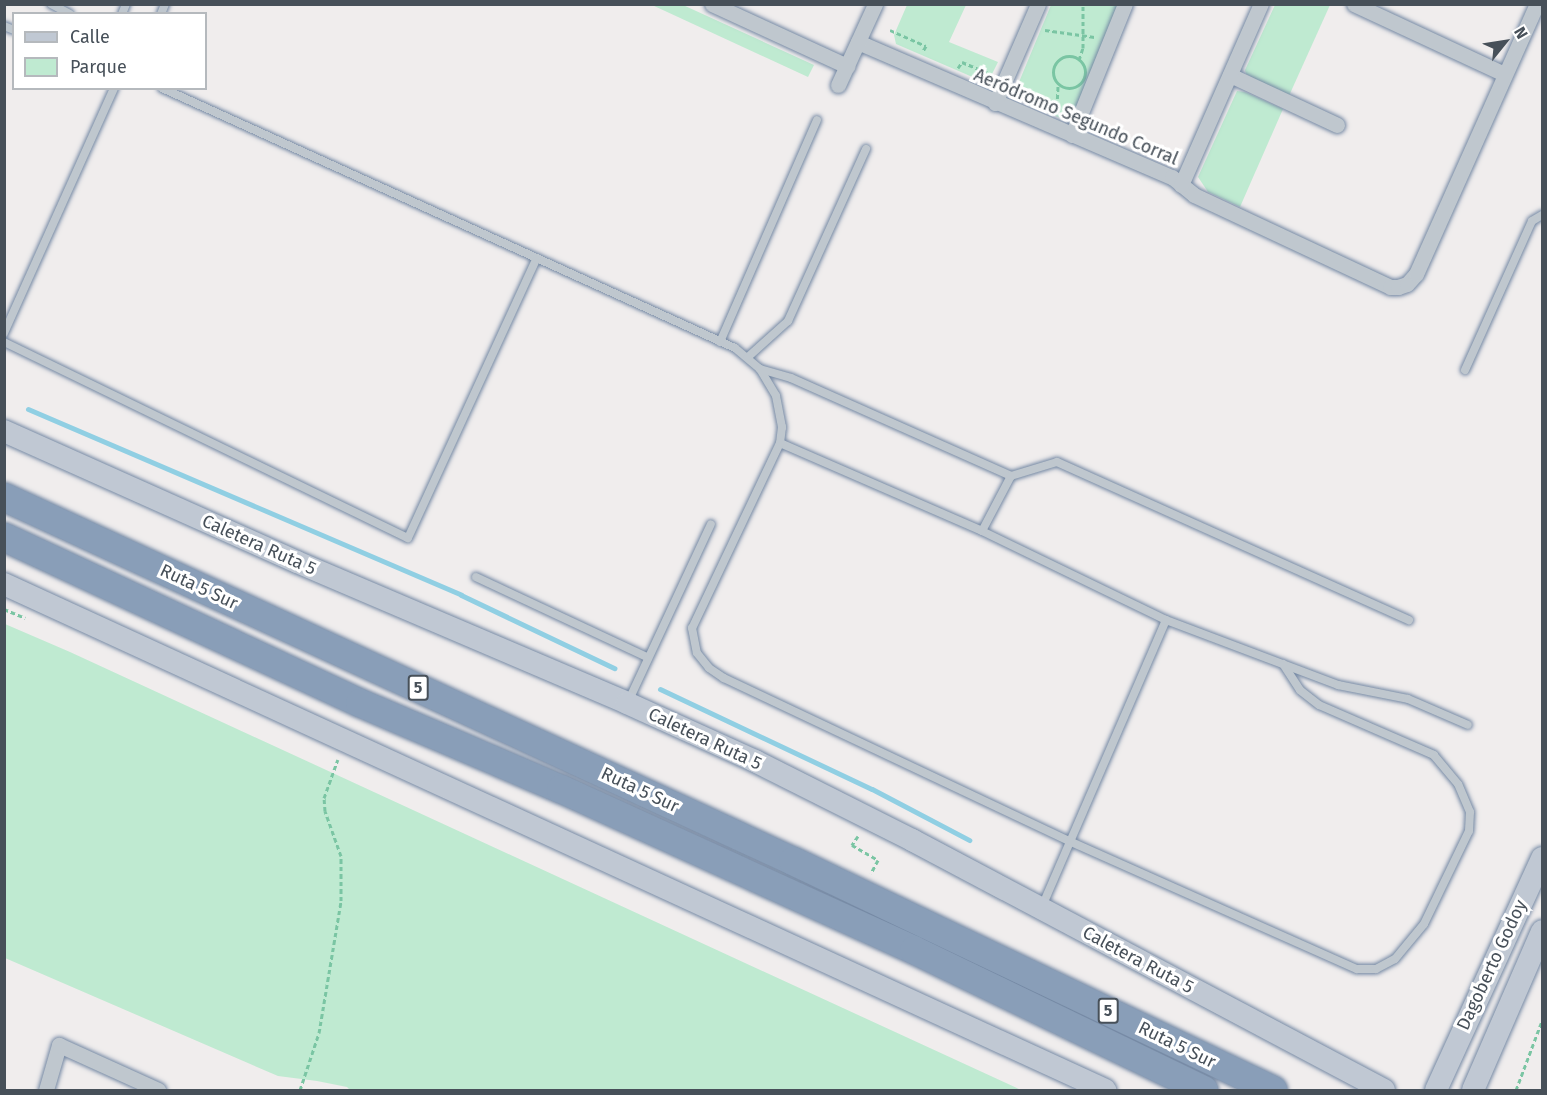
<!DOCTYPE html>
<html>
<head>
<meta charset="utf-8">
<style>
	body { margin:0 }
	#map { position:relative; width:1547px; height:1095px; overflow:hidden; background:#f0eded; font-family:"Fira Sans",sans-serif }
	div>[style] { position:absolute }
	.green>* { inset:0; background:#bfead1 }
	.stream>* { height:5px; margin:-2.5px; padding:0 2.5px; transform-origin:2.5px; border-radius:2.5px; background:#90cfe3 }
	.path>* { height:3px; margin-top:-1.5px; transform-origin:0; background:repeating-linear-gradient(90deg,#7ac5a3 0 4.5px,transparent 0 7.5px) }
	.path>.ring { margin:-1.5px; padding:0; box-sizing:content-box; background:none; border:3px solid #7ac5a3; border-radius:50% }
	.roads { filter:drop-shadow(0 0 2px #7589a4) drop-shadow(0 0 2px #7589a4) }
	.lane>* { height:8px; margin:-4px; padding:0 4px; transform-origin:4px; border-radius:4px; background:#bfc7ce }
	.street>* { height:15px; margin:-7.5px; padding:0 7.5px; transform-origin:7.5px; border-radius:7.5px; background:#bfc7ce }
	.secondary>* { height:22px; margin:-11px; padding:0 11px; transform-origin:11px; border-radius:11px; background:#c0c8d3 }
	.highway>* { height:28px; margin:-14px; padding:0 14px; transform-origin:14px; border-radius:14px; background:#899eb8 }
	span { translate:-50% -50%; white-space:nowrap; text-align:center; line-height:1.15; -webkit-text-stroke:6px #fff; paint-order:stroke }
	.shield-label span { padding:2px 4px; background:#fff; border:2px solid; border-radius:4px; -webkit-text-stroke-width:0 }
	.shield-label { font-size:16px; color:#475059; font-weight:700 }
	.street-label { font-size:18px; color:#475059 }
	.frame { position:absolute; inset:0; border:6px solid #475059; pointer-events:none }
	.legend { position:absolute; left:12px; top:12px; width:195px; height:78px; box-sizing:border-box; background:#fff; border:2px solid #b5b9bd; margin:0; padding:8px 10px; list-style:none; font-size:18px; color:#475059 }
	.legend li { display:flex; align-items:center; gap:12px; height:30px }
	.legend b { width:30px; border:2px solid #b5b9bd }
	.north { position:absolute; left:1475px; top:12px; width:60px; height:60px; -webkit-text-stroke:4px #fff; paint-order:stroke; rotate:60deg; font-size:16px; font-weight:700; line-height:24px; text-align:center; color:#475059 }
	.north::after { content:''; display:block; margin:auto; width:21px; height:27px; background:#475059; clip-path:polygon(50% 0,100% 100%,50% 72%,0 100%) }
</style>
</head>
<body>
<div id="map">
	<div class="green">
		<div style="clip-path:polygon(652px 5px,683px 5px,814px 65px,808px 77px)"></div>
		<div style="clip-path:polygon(907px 5px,966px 5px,949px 42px,998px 62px,990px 78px,984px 82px,896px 44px,894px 35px)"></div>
		<div style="clip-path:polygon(1051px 5px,1119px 5px,1071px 122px,1029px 106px,1014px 94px)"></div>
		<div style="clip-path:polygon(1275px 5px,1330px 5px,1288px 98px,1246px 74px,1245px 70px)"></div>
		<div style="clip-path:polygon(1237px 91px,1245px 92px,1283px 109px,1240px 207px,1208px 192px,1198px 177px)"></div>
		<div style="clip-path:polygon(5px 624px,70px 652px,1021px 1090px,350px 1090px,347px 1087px,317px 1081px,278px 1076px,5px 958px)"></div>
	</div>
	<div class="stream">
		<div style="left:28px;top:409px;width:471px;rotate:23.2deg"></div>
		<div style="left:461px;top:595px;width:170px;rotate:25.5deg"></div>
		<div style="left:660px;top:689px;width:234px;rotate:25.3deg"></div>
		<div style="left:872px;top:789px;width:110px;rotate:27.7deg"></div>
	</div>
	<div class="path">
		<div style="left:890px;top:30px;width:39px;rotate:24deg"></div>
		<div style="left:926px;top:46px;width:6px;rotate:121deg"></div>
		<div style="left:1045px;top:30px;width:50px;rotate:8deg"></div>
		<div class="ring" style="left:1053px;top:56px;width:29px;height:29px"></div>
		<div style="left:1079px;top:60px;width:13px;rotate:-72deg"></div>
		<div style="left:1083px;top:48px;width:44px;rotate:-90deg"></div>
		<div style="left:958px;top:68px;width:7px;rotate:-56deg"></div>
		<div style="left:962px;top:62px;width:30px;rotate:23deg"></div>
		<div style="left:1021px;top:88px;width:39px;rotate:24deg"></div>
		<div style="left:1057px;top:106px;width:22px;rotate:-87deg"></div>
		<div style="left:4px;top:609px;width:23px;rotate:23deg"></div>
		<div style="left:858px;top:836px;width:11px;rotate:124deg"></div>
		<div style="left:852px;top:845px;width:30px;rotate:30deg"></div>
		<div style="left:878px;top:860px;width:15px;rotate:118deg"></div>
		<div style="left:300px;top:1090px;width:60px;rotate:-71.6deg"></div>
		<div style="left:319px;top:1033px;width:134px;rotate:-80.5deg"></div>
		<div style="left:341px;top:901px;width:45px;rotate:-90deg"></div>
		<div style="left:341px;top:856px;width:48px;rotate:-109.6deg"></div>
		<div style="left:325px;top:811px;width:13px;rotate:-94deg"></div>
		<div style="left:324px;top:798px;width:41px;rotate:-70.3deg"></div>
		<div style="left:1516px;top:1090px;width:74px;rotate:-69.4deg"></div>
	</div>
	<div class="roads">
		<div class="lane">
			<div style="left:51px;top:4px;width:21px;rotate:28deg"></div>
			<div style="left:122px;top:14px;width:11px;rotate:-68deg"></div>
			<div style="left:161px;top:14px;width:11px;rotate:-68deg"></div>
			<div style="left:4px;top:26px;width:11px;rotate:22deg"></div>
			<div style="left:162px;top:88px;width:629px;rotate:24.41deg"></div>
			<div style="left:735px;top:348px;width:33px;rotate:40deg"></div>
			<div style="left:760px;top:369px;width:31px;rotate:59deg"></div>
			<div style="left:776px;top:396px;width:32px;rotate:79deg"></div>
			<div style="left:782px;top:427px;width:16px;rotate:97deg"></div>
			<div style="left:780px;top:443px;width:220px;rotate:23.5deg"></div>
			<div style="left:982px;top:531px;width:204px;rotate:25.8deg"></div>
			<div style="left:1166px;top:620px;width:313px;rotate:113.4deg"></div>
			<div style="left:4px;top:333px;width:269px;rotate:-65.8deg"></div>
			<div style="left:4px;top:342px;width:449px;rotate:25.9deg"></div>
			<div style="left:408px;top:538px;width:308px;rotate:-65.3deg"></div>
			<div style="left:720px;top:342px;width:242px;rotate:-66.4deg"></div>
			<div style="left:748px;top:357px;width:54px;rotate:-42deg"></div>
			<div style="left:788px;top:321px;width:189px;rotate:-65.6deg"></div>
			<div style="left:760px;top:369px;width:32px;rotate:16deg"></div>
			<div style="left:791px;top:378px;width:241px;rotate:24deg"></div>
			<div style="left:1465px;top:370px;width:163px;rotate:-65.8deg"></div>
			<div style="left:1532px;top:221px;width:12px;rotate:-31deg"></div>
			<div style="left:780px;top:443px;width:205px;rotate:115.4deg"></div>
			<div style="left:692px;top:628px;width:25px;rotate:79deg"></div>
			<div style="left:697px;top:653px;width:19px;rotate:51deg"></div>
			<div style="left:709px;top:668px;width:18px;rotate:34deg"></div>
			<div style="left:724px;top:678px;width:382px;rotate:25.3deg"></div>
			<div style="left:1069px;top:841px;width:315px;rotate:24deg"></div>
			<div style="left:1357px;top:969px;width:19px"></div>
			<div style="left:1376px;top:969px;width:21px;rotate:-28deg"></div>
			<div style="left:1395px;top:959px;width:45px;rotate:-50.4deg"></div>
			<div style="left:1424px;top:924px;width:103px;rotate:-64.2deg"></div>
			<div style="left:1469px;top:831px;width:19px;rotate:-87deg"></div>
			<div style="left:1470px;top:812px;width:30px;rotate:-113deg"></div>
			<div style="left:1458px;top:784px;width:38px;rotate:-130deg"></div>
			<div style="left:1434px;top:755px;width:125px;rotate:-156.5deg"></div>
			<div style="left:1319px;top:705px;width:24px;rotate:-142deg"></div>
			<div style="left:1300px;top:690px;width:31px;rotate:-123deg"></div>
			<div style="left:982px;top:531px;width:62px;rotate:-62.2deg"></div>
			<div style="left:1011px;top:476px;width:48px;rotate:-16.9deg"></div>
			<div style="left:1057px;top:462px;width:386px;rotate:24.2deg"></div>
			<div style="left:476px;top:577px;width:189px;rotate:25.1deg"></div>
			<div style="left:1166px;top:620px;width:184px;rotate:20.7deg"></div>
			<div style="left:1338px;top:685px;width:71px;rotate:11.3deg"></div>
			<div style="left:1408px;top:699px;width:65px;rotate:23.4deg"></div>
			<div style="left:628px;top:702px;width:196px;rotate:-65deg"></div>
		</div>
		<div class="street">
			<div style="left:712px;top:4px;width:149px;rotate:24.7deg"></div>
			<div style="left:1354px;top:4px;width:166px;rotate:25deg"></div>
			<div style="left:858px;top:42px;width:342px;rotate:23.3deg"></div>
			<div style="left:1172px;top:177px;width:28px;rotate:39deg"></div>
			<div style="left:1194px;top:195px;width:217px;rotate:25.1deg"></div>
			<div style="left:1390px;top:287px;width:8px"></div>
			<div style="left:1398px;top:287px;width:9px;rotate:-18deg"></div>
			<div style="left:1407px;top:284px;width:13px;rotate:-48deg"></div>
			<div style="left:1416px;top:274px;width:296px;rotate:-65.9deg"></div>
			<div style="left:1230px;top:75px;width:118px;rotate:25deg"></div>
			<div style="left:838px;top:85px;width:89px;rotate:-65.4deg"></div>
			<div style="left:995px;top:103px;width:108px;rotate:-66.5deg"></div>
			<div style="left:1072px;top:135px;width:141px;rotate:-68deg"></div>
			<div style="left:1181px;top:185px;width:198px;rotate:-66.2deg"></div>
			<div style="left:46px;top:1090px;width:47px;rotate:-73.9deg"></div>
			<div style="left:59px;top:1045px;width:109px;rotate:24.4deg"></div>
		</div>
		<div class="secondary">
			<div style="left:4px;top:431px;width:321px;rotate:24.1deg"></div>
			<div style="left:297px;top:562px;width:359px;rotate:23.1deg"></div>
			<div style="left:627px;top:703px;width:141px;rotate:24.4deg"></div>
			<div style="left:755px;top:761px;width:176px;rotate:26.7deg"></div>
			<div style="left:912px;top:840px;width:534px;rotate:27.91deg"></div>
			<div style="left:4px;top:584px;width:1212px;rotate:24.68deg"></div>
			<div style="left:1436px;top:1090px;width:255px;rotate:-65.4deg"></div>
			<div style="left:1473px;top:1090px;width:173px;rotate:-66.5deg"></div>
		</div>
		<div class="highway">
			<div style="left:4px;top:497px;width:869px;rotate:24.77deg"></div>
			<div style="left:793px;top:861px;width:532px;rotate:25.51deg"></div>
			<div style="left:4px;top:537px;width:393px;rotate:25deg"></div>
			<div style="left:360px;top:703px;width:219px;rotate:23.2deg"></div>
			<div style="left:561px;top:789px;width:388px;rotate:24.5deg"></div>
			<div style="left:914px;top:950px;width:322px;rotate:25.8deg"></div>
		</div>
	</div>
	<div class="shield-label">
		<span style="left:418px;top:688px">5</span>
		<span style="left:1108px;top:1011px">5</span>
	</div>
	<div class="street-label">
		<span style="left:1076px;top:117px;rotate:23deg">Aeródromo Segundo Corral</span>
		<span style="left:259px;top:545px;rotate:24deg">Caletera Ruta 5</span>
		<span style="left:199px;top:587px;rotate:25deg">Ruta 5 Sur</span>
		<span style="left:705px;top:739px;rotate:25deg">Caletera Ruta 5</span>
		<span style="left:640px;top:790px;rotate:25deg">Ruta 5 Sur</span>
		<span style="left:1138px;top:960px;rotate:28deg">Caletera Ruta 5</span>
		<span style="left:1492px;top:965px;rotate:-65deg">Dagoberto Godoy</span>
		<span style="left:1177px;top:1045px;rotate:26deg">Ruta 5 Sur</span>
	</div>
	<div class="frame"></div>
	<ul class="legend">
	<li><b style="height:8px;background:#c0c8d3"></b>Calle</li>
	<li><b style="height:16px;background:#bfead1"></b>Parque</li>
	</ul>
	<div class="north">N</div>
</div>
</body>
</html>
